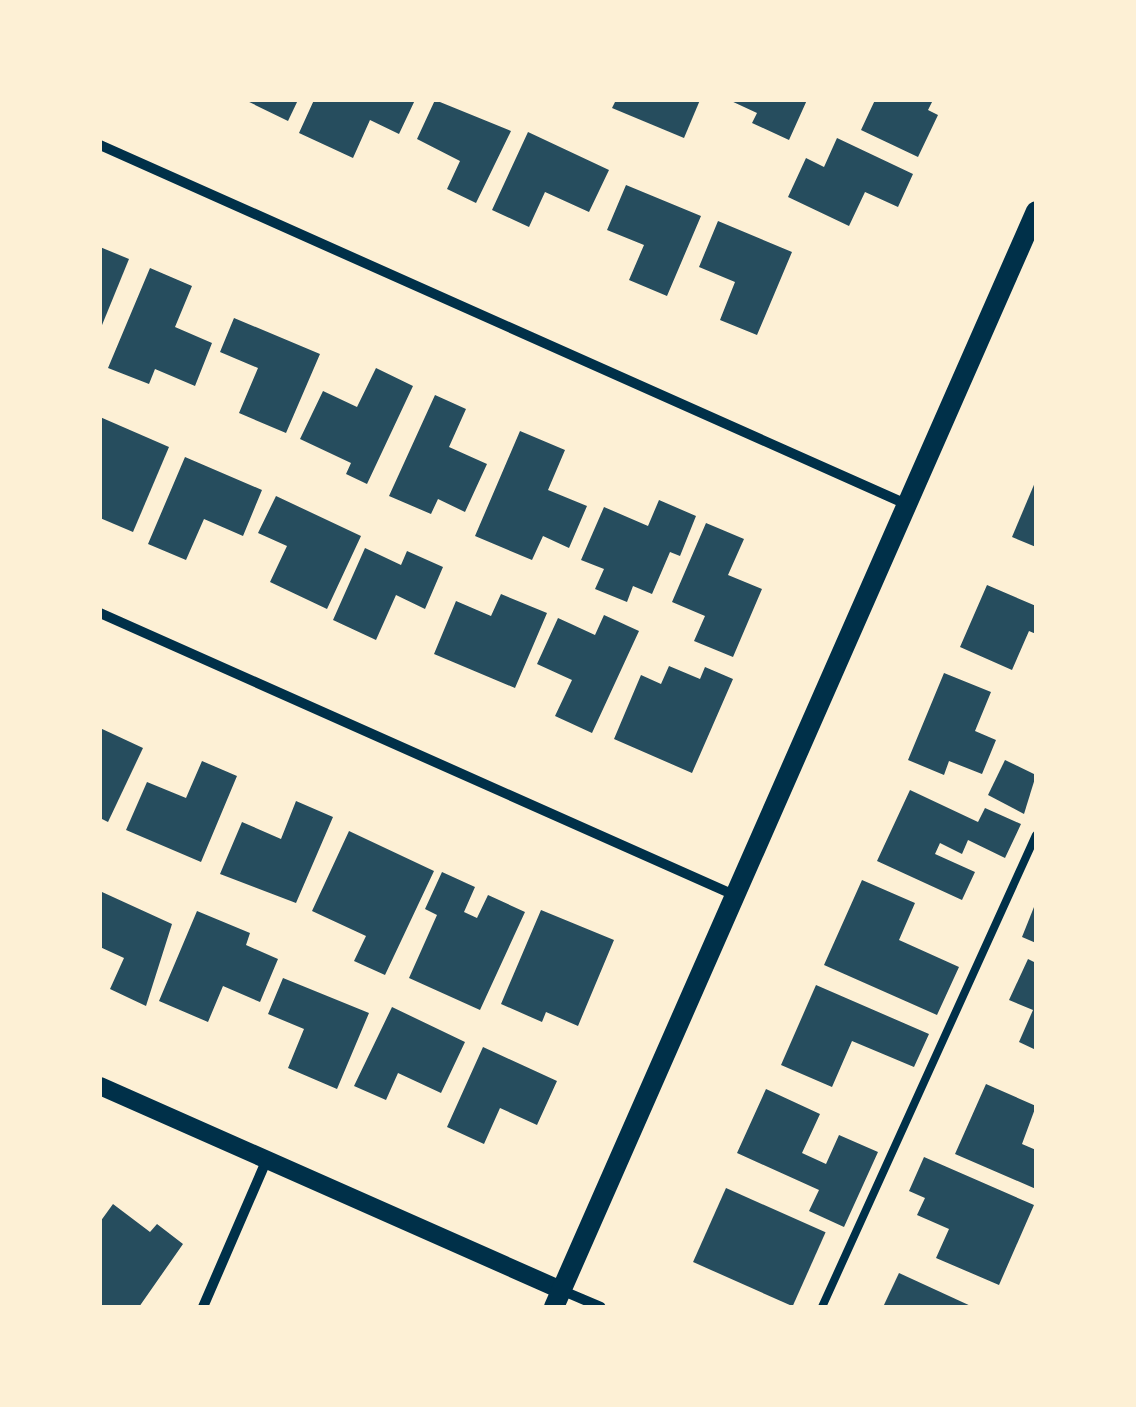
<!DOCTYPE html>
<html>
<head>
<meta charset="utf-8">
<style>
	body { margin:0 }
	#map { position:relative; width:1136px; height:1407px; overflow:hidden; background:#fdf0d5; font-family:Quicksand,sans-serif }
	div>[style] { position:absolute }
	.building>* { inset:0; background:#264d5e; transform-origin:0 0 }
	.service>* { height:8px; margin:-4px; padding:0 4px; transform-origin:4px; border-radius:4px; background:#003049 }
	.minor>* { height:10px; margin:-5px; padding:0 5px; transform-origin:5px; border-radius:5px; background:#003049 }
	.tertiary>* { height:18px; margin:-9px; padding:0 9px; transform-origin:9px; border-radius:9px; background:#003049 }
	.secondary>* { height:20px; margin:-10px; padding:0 10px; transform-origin:10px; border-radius:10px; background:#003049 }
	span { translate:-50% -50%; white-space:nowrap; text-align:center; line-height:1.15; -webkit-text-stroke:8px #fdf0d5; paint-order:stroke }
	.frame { position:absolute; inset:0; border:102px solid #fdf0d5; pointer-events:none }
</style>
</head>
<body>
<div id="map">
	<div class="building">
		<div style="clip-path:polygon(245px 100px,298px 100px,288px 121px)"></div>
		<div style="clip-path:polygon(314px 100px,415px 100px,399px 134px,370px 120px,353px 158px,299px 133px)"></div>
		<div style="clip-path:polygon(435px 100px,511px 131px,476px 203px,447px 189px,460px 161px,417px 139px)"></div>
		<div style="clip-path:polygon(616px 100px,700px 100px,684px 138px,612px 108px)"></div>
		<div style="clip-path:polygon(729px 100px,807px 100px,789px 140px,752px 123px,757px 113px)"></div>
		<div style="clip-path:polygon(875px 100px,933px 100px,928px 110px,938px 115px,918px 157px,861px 130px)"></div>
		<div style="clip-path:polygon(528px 132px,609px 170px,589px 212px,545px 192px,529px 227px,492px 210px)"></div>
		<div style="clip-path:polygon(837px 138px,913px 174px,898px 207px,865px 192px,849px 226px,788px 197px,806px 158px,824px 167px)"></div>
		<div style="clip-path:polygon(626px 185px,701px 216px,667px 296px,629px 280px,644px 245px,607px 230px)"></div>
		<div style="clip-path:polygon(718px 221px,792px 252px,757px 335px,720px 320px,735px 282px,699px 267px)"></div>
		<div style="clip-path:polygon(100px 247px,129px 259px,100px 330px)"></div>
		<div style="clip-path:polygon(150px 268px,192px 286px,175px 327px,212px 343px,195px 386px,155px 369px,149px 384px,108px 368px)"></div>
		<div style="clip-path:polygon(234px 318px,320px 354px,286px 433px,239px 413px,258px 368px,220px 352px)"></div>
		<div style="clip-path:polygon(376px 368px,413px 386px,367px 484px,346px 474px,351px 463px,300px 439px,323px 391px,357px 407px)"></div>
		<div style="clip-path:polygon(435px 395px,466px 409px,449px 447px,487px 464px,465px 512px,438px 499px,431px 514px,389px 496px)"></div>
		<div style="clip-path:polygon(100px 417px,169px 447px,133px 532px,100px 518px)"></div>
		<div style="clip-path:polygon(520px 431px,565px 450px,548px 490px,587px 506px,569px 548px,543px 536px,532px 560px,475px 536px)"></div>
		<div style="clip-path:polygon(185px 457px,262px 490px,243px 536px,204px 519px,186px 560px,148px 544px)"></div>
		<div style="clip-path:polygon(1036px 480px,1036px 547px,1012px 537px)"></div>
		<div style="clip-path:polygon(276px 496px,361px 536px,327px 609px,270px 582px,287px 546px,258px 533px)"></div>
		<div style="clip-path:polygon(659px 500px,696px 516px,680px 556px,670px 552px,652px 594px,633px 586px,627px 602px,595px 589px,604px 569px,581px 560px,604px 507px,648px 526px)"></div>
		<div style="clip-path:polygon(706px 523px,744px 539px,728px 575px,762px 589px,733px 657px,694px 641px,705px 616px,672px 602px)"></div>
		<div style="clip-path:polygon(365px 548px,401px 565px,407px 551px,443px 567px,425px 609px,396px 595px,376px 640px,333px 620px)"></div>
		<div style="clip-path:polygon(987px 585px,1036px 606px,1036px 634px,1029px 631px,1012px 670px,960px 647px)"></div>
		<div style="clip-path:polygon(501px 594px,547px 613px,515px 688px,434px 654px,456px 601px,491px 616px)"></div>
		<div style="clip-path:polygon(604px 615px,639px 631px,592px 733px,555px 716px,572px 680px,537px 664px,558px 618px,595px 635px)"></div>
		<div style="clip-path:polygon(669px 666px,700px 679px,705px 667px,733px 679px,692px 773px,614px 739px,641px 675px,661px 684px)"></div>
		<div style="clip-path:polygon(944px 673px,991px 692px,975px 731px,996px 740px,982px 774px,949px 761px,944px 775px,908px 760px)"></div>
		<div style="clip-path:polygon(100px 728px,143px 748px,108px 822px,100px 818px)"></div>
		<div style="clip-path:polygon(1005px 760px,1036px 775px,1024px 814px,988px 795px)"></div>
		<div style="clip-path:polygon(202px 761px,237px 776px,201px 862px,126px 830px,147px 782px,186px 798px)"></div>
		<div style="clip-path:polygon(910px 790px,978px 822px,985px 808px,1021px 824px,1005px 858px,968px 840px,962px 854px,940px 843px,935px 854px,975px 872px,962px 900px,877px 861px)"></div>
		<div style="clip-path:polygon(296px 801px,333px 817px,296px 903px,220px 874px,242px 822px,281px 839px)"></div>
		<div style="clip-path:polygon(349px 831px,434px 871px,385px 975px,354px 961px,366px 936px,312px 911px)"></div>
		<div style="clip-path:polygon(442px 872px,475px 887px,464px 912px,477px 918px,488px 895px,525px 912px,480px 1010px,409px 978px,437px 915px,425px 909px)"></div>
		<div style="clip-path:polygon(862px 880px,915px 903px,899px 940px,959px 967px,937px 1015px,824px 965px)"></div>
		<div style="clip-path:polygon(102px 892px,172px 924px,146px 1006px,110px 989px,124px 958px,100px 947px)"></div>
		<div style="clip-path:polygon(1036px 902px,1036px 943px,1022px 937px)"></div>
		<div style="clip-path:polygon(541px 910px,614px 940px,578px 1026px,546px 1012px,542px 1022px,501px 1004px)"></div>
		<div style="clip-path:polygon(197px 911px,250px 933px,246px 945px,278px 959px,260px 1002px,223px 986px,208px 1022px,159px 1001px)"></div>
		<div style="clip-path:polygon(1028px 959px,1036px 963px,1036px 1050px,1019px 1042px,1033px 1010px,1009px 1000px)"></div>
		<div style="clip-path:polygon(283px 978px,369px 1013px,337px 1089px,288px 1068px,304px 1029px,268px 1014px)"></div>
		<div style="clip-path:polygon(816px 985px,929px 1034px,914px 1067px,852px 1041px,832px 1087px,781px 1065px)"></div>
		<div style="clip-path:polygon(392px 1007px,465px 1042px,441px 1093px,398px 1073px,386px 1100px,354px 1086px)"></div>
		<div style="clip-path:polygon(483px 1047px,557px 1081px,537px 1125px,500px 1108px,484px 1144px,447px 1127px)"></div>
		<div style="clip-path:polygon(986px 1084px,1036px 1106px,1022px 1144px,1036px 1150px,1036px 1189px,955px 1154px)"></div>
		<div style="clip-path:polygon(766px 1089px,820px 1114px,802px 1153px,826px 1164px,839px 1135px,878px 1152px,844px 1227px,809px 1211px,819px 1190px,737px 1153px)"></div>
		<div style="clip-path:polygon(924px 1157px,1034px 1205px,999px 1285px,936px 1258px,949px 1229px,917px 1215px,925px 1198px,909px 1191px)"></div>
		<div style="left:726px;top:1188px;width:109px;height:81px;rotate:24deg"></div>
		<div style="clip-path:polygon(113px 1204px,150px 1232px,157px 1224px,183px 1244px,139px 1307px,100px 1307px,100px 1222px)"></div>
		<div style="clip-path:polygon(899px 1273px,973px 1307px,883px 1307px)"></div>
	</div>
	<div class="service">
		<div style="left:822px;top:1307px;width:518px;rotate:-65.61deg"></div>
	</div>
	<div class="minor">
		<div style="left:100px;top:145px;width:882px;rotate:24.01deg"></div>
		<div style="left:100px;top:613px;width:694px;rotate:23.98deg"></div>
		<div style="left:561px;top:1290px;width:43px;rotate:23deg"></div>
		<div style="left:203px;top:1307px;width:161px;rotate:-66.6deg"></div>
	</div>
	<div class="tertiary">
		<div style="left:100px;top:1086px;width:504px;rotate:23.87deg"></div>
	</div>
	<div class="secondary">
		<div style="left:554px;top:1307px;width:1197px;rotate:-66.26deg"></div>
	</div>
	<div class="frame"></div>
</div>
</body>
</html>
